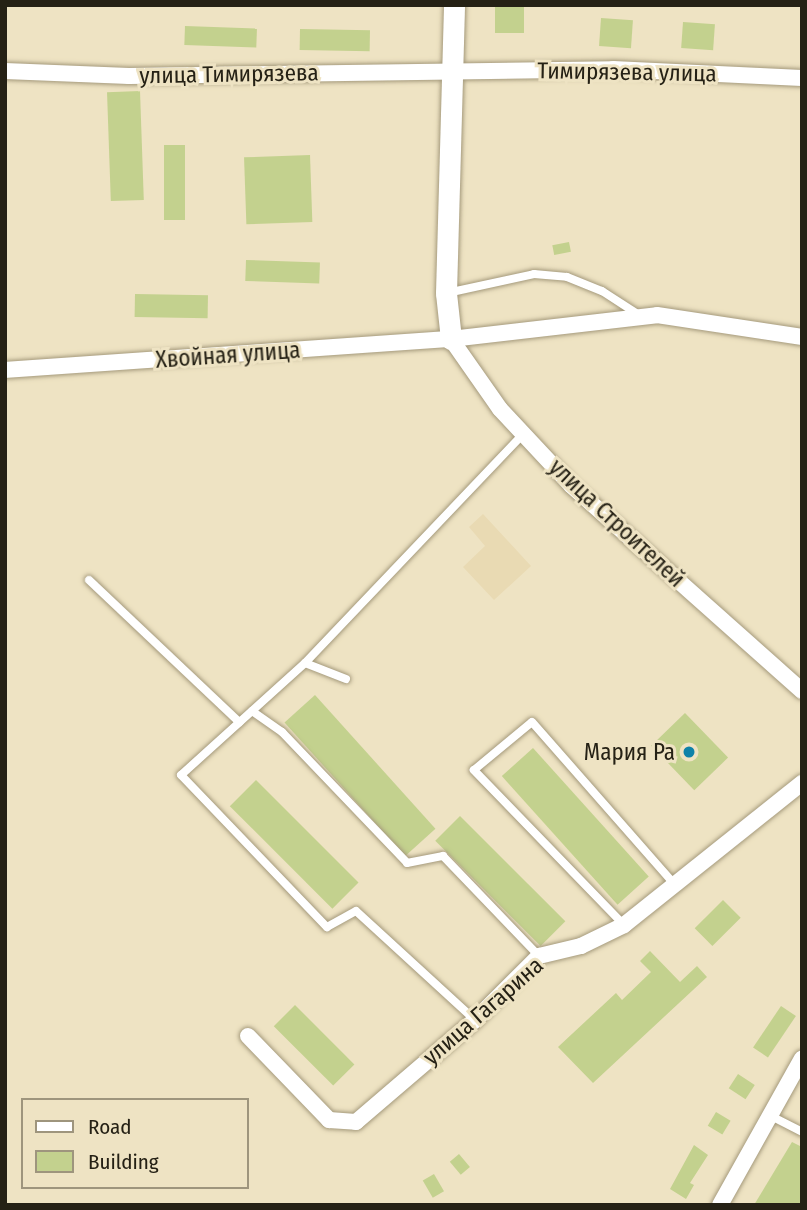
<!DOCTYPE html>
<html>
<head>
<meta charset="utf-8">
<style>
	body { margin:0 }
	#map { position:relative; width:807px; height:1210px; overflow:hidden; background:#eee3c3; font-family:"Fira Sans Condensed",sans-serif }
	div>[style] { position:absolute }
	.built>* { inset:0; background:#e9dab3 }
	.building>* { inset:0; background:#c3d18e; transform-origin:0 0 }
	.roads { filter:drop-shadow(0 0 2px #a59a7c) drop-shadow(0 0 2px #a59a7c) }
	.lane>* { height:8px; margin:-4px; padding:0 4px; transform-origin:4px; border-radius:4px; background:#fff }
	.street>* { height:16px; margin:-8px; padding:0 8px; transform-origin:8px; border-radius:8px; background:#fff }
	.secondary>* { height:21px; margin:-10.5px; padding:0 10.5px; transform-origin:10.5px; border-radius:10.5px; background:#fff }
	.dots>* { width:19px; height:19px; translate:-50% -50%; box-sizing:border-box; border:4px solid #eee3c3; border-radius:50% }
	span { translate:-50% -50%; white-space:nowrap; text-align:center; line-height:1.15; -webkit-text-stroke:6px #eee3c3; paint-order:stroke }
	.street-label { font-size:23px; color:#252115 }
	.poi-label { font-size:23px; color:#252115 }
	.right { translate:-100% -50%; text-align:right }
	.frame { position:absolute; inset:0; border:7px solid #252115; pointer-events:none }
	.legend { position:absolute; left:21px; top:1098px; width:228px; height:91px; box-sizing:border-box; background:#eee3c3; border:2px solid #9e957d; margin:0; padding:9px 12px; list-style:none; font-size:21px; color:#252115 }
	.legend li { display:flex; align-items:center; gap:14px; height:35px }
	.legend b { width:35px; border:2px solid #9e957d }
</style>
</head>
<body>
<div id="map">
	<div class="built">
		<div style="clip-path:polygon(483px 514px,531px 566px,494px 600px,463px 567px,485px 546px,469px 527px)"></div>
	</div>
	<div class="building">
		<div style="left:495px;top:5px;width:29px;height:28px"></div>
		<div style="left:601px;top:18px;width:32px;height:28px;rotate:4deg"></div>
		<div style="left:683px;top:22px;width:32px;height:26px;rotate:4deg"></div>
		<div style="left:185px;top:26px;width:72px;height:19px;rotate:2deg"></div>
		<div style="left:300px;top:29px;width:70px;height:21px;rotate:1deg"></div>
		<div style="left:140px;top:91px;width:109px;height:33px;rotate:88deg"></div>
		<div style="left:164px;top:145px;width:21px;height:75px"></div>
		<div style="left:310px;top:155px;width:67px;height:66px;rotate:88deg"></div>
		<div style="left:569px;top:242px;width:10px;height:17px;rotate:79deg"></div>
		<div style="left:246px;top:260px;width:74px;height:21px;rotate:2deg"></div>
		<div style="left:135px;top:294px;width:73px;height:23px;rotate:1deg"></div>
		<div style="left:315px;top:695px;width:180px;height:41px;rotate:48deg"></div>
		<div style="left:685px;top:713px;width:62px;height:47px;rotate:46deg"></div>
		<div style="left:533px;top:748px;width:173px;height:42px;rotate:48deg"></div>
		<div style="left:256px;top:780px;width:145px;height:37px;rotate:45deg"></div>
		<div style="left:460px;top:816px;width:149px;height:35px;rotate:45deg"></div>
		<div style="left:723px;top:900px;width:25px;height:40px;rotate:45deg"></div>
		<div style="clip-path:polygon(650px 951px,680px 982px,697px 966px,707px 977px,593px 1083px,558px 1047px,616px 993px,622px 1000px,651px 972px,640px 961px)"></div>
		<div style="left:295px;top:1005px;width:84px;height:30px;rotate:45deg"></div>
		<div style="left:781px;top:1006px;width:18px;height:50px;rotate:34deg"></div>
		<div style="left:738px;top:1074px;width:20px;height:17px;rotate:33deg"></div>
		<div style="left:716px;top:1112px;width:17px;height:16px;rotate:31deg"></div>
		<div style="clip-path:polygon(792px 1142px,802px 1147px,802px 1205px,754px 1205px)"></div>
		<div style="clip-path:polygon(694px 1145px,708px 1155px,690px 1183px,694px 1185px,686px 1199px,670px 1189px)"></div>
		<div style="left:459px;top:1154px;width:17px;height:12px;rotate:50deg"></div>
		<div style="left:434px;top:1174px;width:20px;height:13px;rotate:60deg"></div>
	</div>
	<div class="roads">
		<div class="lane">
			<div style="left:447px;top:293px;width:89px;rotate:-12.3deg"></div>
			<div style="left:534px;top:274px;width:33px;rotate:5deg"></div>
			<div style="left:567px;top:277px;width:38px;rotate:22deg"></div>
			<div style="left:602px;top:291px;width:44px;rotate:33deg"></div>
			<div style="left:89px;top:580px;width:207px;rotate:43.4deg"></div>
			<div style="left:305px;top:663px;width:316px;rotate:-46.4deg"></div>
			<div style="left:346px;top:679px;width:44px;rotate:-158.7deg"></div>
			<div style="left:305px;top:663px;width:167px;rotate:137.9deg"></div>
			<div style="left:181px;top:775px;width:211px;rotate:46.2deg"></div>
			<div style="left:327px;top:927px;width:33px;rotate:-29deg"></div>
			<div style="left:356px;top:911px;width:161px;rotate:42.5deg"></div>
			<div style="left:252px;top:711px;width:37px;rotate:35deg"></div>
			<div style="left:282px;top:732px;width:181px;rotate:46.3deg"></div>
			<div style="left:407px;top:863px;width:37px;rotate:-11deg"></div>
			<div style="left:443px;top:856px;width:139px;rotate:46.2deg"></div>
			<div style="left:624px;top:925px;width:216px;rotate:-134.1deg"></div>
			<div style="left:474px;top:770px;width:75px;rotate:-39.6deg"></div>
			<div style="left:532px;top:722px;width:217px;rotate:48.7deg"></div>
			<div style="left:771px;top:1116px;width:35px;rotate:27deg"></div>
		</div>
		<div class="street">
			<div style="left:5px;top:71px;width:124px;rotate:2.3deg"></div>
			<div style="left:129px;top:76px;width:484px;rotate:-0.8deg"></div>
			<div style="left:613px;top:69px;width:189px;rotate:2.7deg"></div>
			<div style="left:451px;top:339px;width:85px;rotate:55deg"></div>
			<div style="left:500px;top:409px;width:105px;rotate:46.9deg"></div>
			<div style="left:572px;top:486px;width:308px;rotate:41.7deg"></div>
			<div style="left:5px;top:370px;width:447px;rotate:-4deg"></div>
			<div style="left:451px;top:339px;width:207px;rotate:-6.6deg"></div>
			<div style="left:657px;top:315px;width:147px;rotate:8.6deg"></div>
			<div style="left:248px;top:1036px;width:117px;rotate:46deg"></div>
			<div style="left:329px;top:1120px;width:27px;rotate:4deg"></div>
			<div style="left:356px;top:1122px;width:157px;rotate:-40.6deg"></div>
			<div style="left:475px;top:1020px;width:91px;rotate:-45deg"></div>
			<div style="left:539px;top:956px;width:43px;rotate:-13.4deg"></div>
			<div style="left:581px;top:946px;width:48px;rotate:-26deg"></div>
			<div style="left:624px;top:925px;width:228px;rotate:-38.6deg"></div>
			<div style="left:720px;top:1205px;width:168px;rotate:-60.8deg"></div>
		</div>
		<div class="secondary">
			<div style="left:451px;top:339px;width:46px;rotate:-96.2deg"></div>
			<div style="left:446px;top:293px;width:288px;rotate:-88.4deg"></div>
		</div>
	</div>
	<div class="dots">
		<div style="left:689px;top:752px;background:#0e82a8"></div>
	</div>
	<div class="street-label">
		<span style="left:627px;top:72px;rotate:1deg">Тимирязева улица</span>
		<span style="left:229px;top:74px;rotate:-1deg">улица Тимирязева</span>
		<span style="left:228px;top:355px;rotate:-4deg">Хвойная улица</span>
		<span style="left:617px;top:523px;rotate:43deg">улица Строителей</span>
		<span style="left:483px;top:1011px;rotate:-41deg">улица Гагарина</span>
	</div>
	<div class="poi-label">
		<span class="right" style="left:675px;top:752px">Мария Ра</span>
	</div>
	<div class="frame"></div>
	<ul class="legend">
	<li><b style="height:9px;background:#fff"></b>Road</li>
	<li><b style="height:19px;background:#c3d18e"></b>Building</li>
	</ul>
</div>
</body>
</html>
